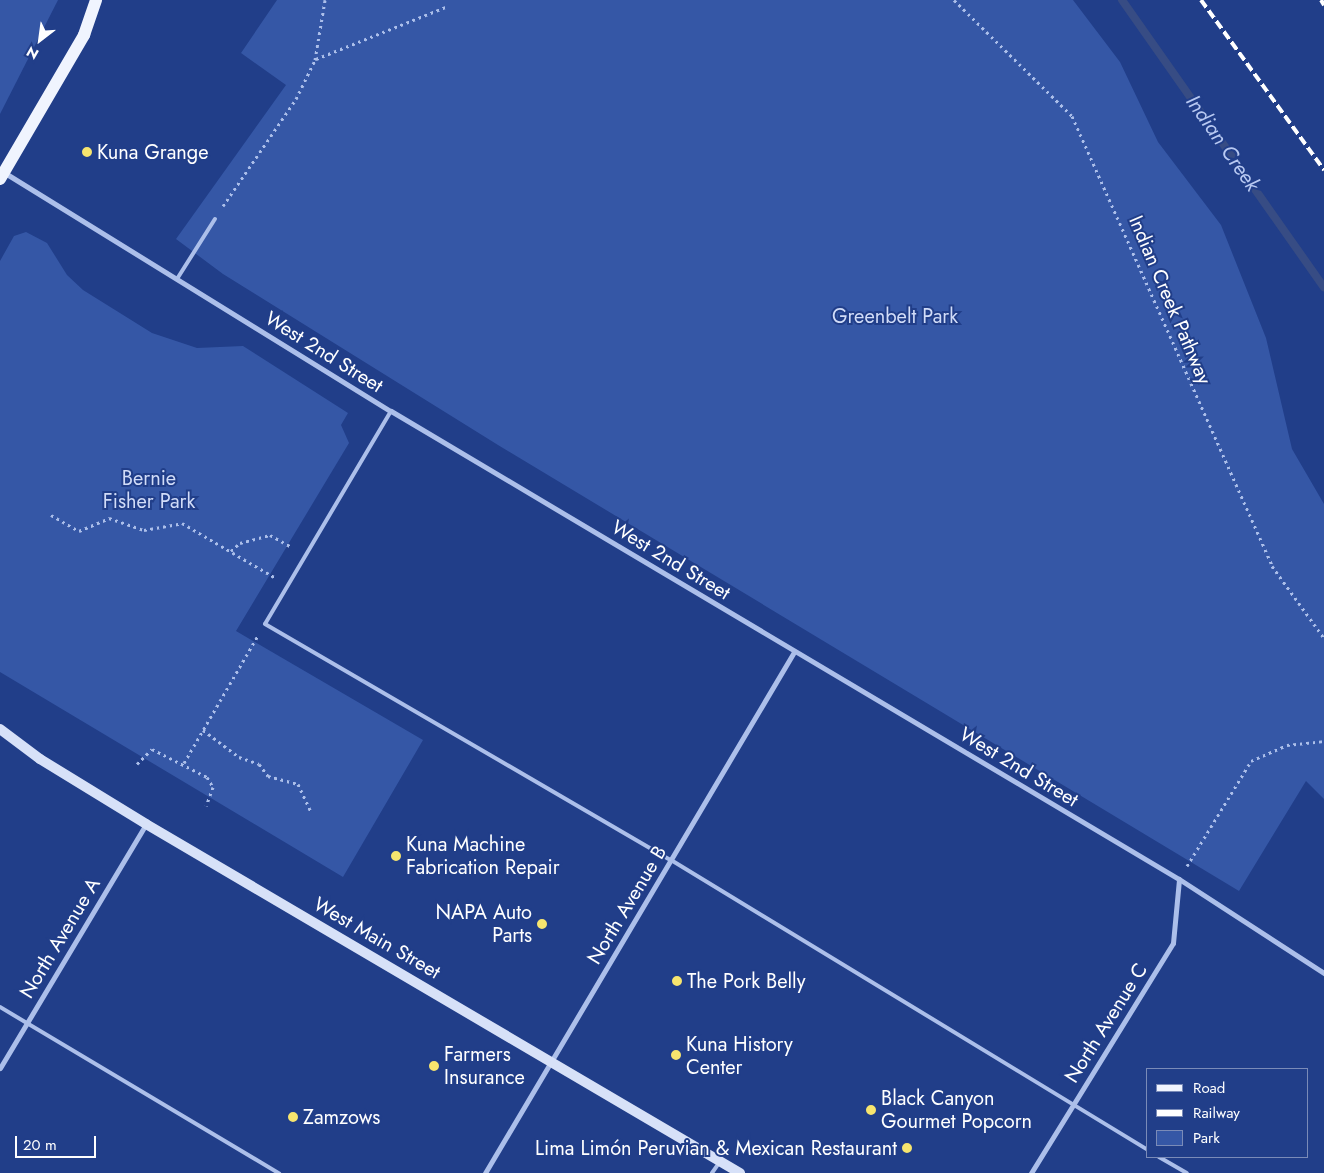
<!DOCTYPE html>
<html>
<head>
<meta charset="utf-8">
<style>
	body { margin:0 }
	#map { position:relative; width:1324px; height:1173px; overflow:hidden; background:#213e89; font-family:Jost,sans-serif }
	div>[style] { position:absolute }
	.green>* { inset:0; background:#3557a6 }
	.stream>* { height:8px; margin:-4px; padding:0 4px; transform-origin:4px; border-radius:4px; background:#374c84 }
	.path>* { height:3px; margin-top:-1.5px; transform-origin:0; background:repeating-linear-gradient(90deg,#acbfea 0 2.5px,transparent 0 6.5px) }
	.service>* { height:4px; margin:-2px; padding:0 2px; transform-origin:2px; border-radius:2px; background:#acbfea }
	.minor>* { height:5px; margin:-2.5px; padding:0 2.5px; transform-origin:2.5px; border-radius:2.5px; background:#acbfea }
	.secondary>* { height:10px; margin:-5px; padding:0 5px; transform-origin:5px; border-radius:5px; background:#d7e1f8 }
	.primary>* { height:12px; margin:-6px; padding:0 6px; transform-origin:6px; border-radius:6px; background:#f0f4fe }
	.rail>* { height:4px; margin-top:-2px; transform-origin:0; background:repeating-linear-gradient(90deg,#fff 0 9px,transparent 0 13px) }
	.dots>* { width:14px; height:14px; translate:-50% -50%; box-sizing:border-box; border:2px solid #213e89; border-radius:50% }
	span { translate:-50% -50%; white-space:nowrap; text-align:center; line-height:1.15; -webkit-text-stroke:4px #213e89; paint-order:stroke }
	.poi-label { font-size:20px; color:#fff }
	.left { translate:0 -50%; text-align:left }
	.right { translate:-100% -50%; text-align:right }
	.street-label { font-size:20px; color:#fff }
	.park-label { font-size:20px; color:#d1dcf8 }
	.water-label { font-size:21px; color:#b8c9f2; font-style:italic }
	.legend { position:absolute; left:1146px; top:1068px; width:162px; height:90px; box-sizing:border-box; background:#213e89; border:1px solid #7a8bb8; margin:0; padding:6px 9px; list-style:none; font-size:15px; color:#fff }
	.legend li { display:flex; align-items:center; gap:10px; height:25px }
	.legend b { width:25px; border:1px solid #7a8bb8 }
	.north { position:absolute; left:15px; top:15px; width:50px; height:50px; -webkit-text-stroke:4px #213e89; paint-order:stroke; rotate:210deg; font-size:14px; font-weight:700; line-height:20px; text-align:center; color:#fff }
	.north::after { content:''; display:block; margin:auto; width:18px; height:22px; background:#fff; clip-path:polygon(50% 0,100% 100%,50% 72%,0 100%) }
	.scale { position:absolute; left:15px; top:1136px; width:81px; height:22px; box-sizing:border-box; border:2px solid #fff; border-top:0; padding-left:6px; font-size:15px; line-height:18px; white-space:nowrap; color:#fff; -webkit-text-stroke:4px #213e89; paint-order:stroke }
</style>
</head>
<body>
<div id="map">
	<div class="green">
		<div style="clip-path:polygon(0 0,58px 0,0 114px)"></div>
		<div style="clip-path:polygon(277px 0,1073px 0,1120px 62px,1158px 142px,1221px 225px,1266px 338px,1292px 449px,1324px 504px,1324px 799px,1306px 781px,1239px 891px,498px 445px,223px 274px,176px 239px,286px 85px,241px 53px)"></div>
		<div style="clip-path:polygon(26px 232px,47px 243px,67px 275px,83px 290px,152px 333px,197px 348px,243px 346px,348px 413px,341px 425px,349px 443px,236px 631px,423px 740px,343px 877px,0 672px,0 261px,14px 236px)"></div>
	</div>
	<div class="stream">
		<div style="left:1122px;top:0;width:351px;rotate:54.9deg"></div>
	</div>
	<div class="path">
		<div style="left:954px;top:0;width:165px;rotate:44.5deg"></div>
		<div style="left:1072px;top:116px;width:492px;rotate:66deg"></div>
		<div style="left:1272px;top:566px;width:89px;rotate:54.2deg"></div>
		<div style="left:316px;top:59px;width:142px;rotate:-21.9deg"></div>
		<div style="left:223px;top:206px;width:130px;rotate:-55.7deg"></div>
		<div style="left:296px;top:99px;width:43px;rotate:-64deg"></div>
		<div style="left:315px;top:60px;width:61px;rotate:-80.5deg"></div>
		<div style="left:51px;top:515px;width:32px;rotate:30deg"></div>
		<div style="left:79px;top:531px;width:33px;rotate:-23deg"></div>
		<div style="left:109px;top:518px;width:37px;rotate:19deg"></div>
		<div style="left:144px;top:530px;width:39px;rotate:-10deg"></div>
		<div style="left:182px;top:523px;width:107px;rotate:30.4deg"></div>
		<div style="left:231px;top:551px;width:12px;rotate:-42deg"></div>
		<div style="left:240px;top:543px;width:31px;rotate:-15deg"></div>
		<div style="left:270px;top:535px;width:25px;rotate:29deg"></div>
		<div style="left:203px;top:730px;width:45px;rotate:36.9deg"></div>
		<div style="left:239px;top:757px;width:21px;rotate:19deg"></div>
		<div style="left:259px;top:764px;width:15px;rotate:53deg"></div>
		<div style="left:268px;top:776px;width:31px;rotate:15deg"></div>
		<div style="left:298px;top:784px;width:31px;rotate:65deg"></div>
		<div style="left:184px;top:763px;width:146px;rotate:-59.9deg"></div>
		<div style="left:137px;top:764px;width:21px;rotate:-45deg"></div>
		<div style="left:152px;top:749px;width:62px;rotate:27deg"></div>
		<div style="left:207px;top:777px;width:12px;rotate:59deg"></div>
		<div style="left:213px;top:787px;width:20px;rotate:110deg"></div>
		<div style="left:1187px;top:866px;width:123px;rotate:-58.6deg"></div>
		<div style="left:1251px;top:761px;width:39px;rotate:-24deg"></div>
		<div style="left:1287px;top:745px;width:37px;rotate:-6deg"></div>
	</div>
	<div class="service">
		<div style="left:177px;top:279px;width:71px;rotate:-57.7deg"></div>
		<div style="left:391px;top:411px;width:247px;rotate:120.6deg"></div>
		<div style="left:265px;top:624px;width:470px;rotate:30.2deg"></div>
		<div style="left:671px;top:860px;width:558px;rotate:31.3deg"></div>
		<div style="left:0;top:1007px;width:325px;rotate:30.8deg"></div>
		<div style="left:1159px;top:1157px;width:32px;rotate:30deg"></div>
		<div style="left:712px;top:1173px;width:12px;rotate:-55deg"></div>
	</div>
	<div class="minor">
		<div style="left:5px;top:173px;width:453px;rotate:31.7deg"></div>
		<div style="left:391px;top:411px;width:916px;rotate:30.71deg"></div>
		<div style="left:1179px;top:879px;width:173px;rotate:33deg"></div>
		<div style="left:0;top:1068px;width:284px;rotate:-59.1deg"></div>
		<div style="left:485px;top:1173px;width:606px;rotate:-59.33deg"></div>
		<div style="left:1031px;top:1173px;width:270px;rotate:-58.3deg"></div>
		<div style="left:1173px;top:943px;width:64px;rotate:-84.6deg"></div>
	</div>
	<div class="secondary">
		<div style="left:0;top:729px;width:50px;rotate:36.9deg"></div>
		<div style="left:40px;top:759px;width:124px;rotate:31.5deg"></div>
		<div style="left:146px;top:824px;width:689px;rotate:30.44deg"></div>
	</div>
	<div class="primary">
		<div style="left:0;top:179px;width:167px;rotate:-59.7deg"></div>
		<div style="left:84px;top:35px;width:37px;rotate:-71deg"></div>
	</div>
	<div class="rail">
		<div style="left:1201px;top:0;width:210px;rotate:54.1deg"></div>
		<div style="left:1321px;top:0;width:6px;rotate:59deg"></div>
	</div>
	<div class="dots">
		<div style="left:87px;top:152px;background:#f7e56e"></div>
		<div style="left:396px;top:856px;background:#f7e56e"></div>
		<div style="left:542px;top:924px;background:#f7e56e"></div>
		<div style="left:677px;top:981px;background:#f7e56e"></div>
		<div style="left:676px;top:1055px;background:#f7e56e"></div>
		<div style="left:434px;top:1066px;background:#f7e56e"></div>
		<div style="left:871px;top:1110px;background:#f7e56e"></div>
		<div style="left:293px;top:1117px;background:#f7e56e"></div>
		<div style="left:907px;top:1148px;background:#f7e56e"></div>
	</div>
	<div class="poi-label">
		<span class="left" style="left:97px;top:152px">Kuna Grange</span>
		<span class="left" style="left:406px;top:856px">Kuna Machine<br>Fabrication Repair</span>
		<span class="right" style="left:532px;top:924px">NAPA Auto<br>Parts</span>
		<span class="left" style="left:687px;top:981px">The Pork Belly</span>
		<span class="left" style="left:686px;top:1056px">Kuna History<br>Center</span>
		<span class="left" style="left:444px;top:1066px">Farmers<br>Insurance</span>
		<span class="left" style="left:881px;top:1110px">Black Canyon<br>Gourmet Popcorn</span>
		<span class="left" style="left:303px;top:1117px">Zamzows</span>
		<span class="right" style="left:897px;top:1148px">Lima Limón Peruvian &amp; Mexican Restaurant</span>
	</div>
	<div class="street-label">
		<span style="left:1170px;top:300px;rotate:67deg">Indian Creek Pathway</span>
		<span style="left:324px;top:352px;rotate:32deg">West 2nd Street</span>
		<span style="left:671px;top:560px;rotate:31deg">West 2nd Street</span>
		<span style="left:1019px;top:767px;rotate:31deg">West 2nd Street</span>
		<span style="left:627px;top:905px;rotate:-59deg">North Avenue B</span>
		<span style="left:60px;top:938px;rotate:-59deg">North Avenue A</span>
		<span style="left:377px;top:938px;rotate:30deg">West Main Street</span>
		<span style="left:1106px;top:1023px;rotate:-58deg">North Avenue C</span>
	</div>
	<div class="park-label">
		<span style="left:895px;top:316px">Greenbelt Park</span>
		<span style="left:149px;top:490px">Bernie<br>Fisher Park</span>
	</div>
	<div class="water-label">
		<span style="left:1223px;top:143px;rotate:55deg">Indian Creek</span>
	</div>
	<ul class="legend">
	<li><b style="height:6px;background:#f0f4fe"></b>Road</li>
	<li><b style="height:6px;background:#fff"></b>Railway</li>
	<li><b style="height:14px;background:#3557a6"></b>Park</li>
	</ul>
	<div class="north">N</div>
	<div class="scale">20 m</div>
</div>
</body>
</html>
